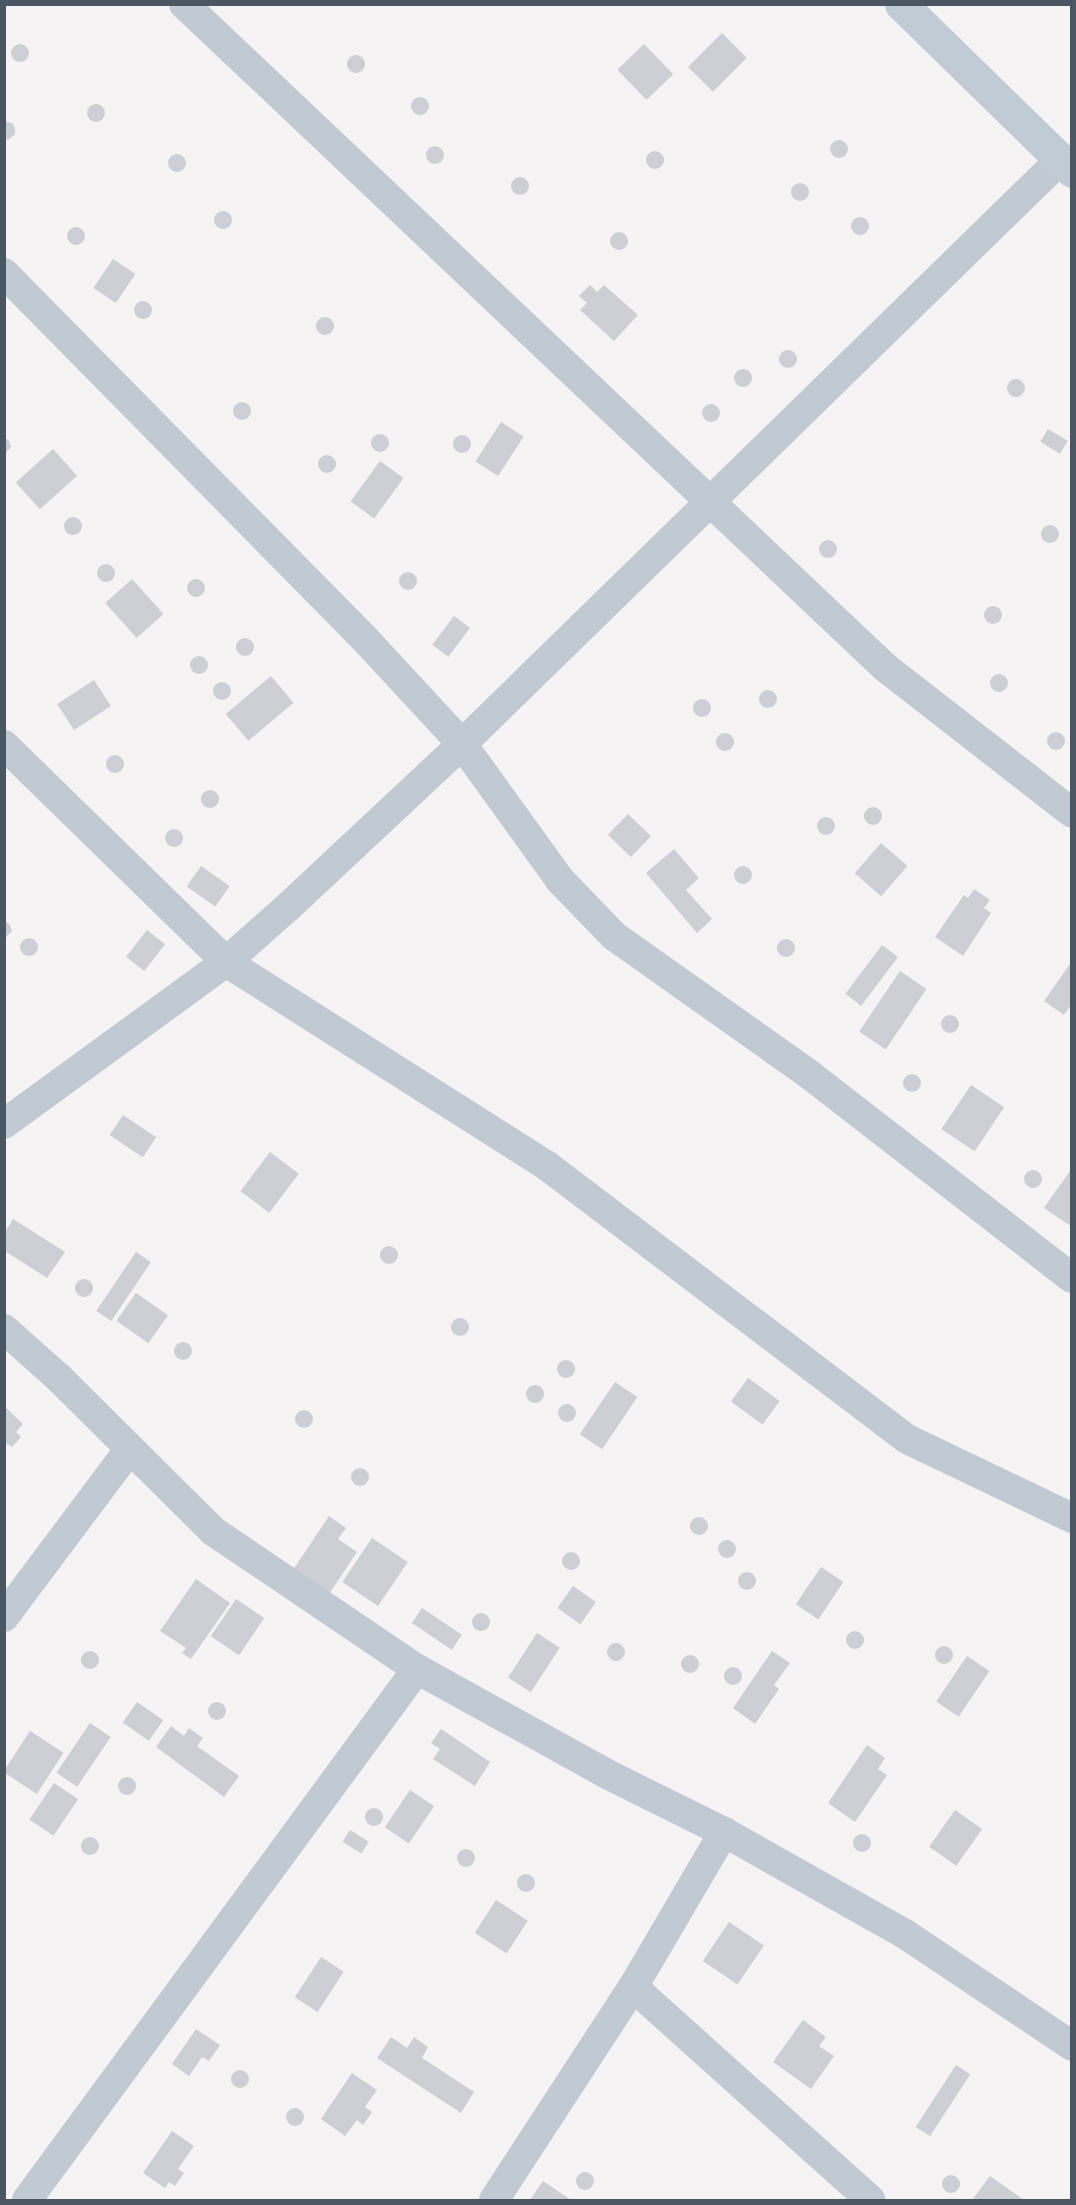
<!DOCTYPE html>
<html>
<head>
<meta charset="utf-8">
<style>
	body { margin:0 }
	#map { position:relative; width:1076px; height:2205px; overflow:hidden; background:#f5f3f3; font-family:Inter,sans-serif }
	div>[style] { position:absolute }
	.building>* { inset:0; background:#cdcfd5; transform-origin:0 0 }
	.round { border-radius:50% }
	.minor>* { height:30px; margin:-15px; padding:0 15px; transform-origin:15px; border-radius:15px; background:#c1cad2 }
	.secondary>* { height:33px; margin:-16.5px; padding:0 16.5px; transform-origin:16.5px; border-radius:16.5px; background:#c1cbd6 }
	span { translate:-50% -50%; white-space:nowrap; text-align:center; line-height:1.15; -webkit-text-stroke:5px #fff; paint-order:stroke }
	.frame { position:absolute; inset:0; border:6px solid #4a5661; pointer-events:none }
</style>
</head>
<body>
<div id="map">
	<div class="building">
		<div style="left:722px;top:33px;width:35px;height:48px;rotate:45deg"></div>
		<div class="round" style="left:11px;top:44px;width:18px;height:18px"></div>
		<div style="left:644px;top:44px;width:42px;height:37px;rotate:46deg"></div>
		<div class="round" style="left:347px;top:55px;width:18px;height:18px"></div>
		<div class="round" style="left:411px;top:97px;width:18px;height:18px"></div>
		<div class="round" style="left:87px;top:104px;width:18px;height:18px"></div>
		<div style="clip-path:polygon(4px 121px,12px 123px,15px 128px,15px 134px,8px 140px,4px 139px)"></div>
		<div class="round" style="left:830px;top:140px;width:18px;height:18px"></div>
		<div class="round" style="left:426px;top:146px;width:18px;height:18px"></div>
		<div class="round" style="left:646px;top:151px;width:18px;height:18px"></div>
		<div class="round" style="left:168px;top:154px;width:18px;height:18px"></div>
		<div class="round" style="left:511px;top:177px;width:18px;height:18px"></div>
		<div class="round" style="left:791px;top:183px;width:18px;height:18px"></div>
		<div class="round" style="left:214px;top:211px;width:18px;height:18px"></div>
		<div class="round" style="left:851px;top:217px;width:18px;height:18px"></div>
		<div class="round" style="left:67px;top:227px;width:18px;height:18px"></div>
		<div class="round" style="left:610px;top:232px;width:18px;height:18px"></div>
		<div style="left:113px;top:259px;width:27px;height:35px;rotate:34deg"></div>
		<div style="clip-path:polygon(590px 285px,597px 292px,604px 285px,638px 315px,614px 341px,580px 310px,587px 303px,579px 296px)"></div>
		<div class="round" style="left:134px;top:301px;width:18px;height:18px"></div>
		<div class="round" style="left:316px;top:317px;width:18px;height:18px"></div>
		<div class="round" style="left:779px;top:350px;width:18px;height:18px"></div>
		<div class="round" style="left:734px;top:369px;width:18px;height:18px"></div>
		<div class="round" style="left:1007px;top:379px;width:18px;height:18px"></div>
		<div class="round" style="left:233px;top:402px;width:18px;height:18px"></div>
		<div class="round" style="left:702px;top:404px;width:18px;height:18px"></div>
		<div style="left:501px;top:422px;width:27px;height:47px;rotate:33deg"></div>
		<div style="left:1048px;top:429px;width:23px;height:15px;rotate:31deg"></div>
		<div class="round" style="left:371px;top:434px;width:18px;height:18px"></div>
		<div class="round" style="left:453px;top:435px;width:18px;height:18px"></div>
		<div style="clip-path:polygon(4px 437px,9px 441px,11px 447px,4px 455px)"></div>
		<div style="left:53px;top:449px;width:36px;height:50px;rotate:48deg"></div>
		<div class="round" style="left:318px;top:455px;width:18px;height:18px"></div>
		<div style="left:380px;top:461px;width:29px;height:50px;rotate:36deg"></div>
		<div class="round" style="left:64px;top:517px;width:18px;height:18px"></div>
		<div class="round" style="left:1041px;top:525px;width:18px;height:18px"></div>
		<div class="round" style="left:819px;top:540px;width:18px;height:18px"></div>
		<div class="round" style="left:97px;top:564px;width:18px;height:18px"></div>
		<div class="round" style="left:399px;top:572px;width:18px;height:18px"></div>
		<div class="round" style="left:187px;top:579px;width:18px;height:18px"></div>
		<div style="left:132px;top:579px;width:47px;height:36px;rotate:48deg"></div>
		<div class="round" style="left:984px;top:606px;width:18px;height:18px"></div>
		<div style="left:454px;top:616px;width:20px;height:36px;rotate:37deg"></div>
		<div class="round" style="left:236px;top:638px;width:18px;height:18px"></div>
		<div class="round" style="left:190px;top:656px;width:18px;height:18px"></div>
		<div class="round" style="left:990px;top:674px;width:18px;height:18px"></div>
		<div style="left:271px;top:676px;width:35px;height:59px;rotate:50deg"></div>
		<div style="left:94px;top:680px;width:31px;height:44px;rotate:57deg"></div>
		<div class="round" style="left:213px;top:682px;width:18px;height:18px"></div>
		<div class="round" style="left:759px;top:690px;width:18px;height:18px"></div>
		<div class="round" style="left:693px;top:699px;width:18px;height:18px"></div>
		<div class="round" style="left:1047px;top:732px;width:18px;height:18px"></div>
		<div class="round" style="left:716px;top:733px;width:18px;height:18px"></div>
		<div class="round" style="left:106px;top:755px;width:18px;height:18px"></div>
		<div class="round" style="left:201px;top:790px;width:18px;height:18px"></div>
		<div class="round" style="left:864px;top:807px;width:18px;height:18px"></div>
		<div style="left:628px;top:814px;width:32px;height:29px;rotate:44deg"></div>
		<div class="round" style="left:817px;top:817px;width:18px;height:18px"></div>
		<div class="round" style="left:165px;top:829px;width:18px;height:18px"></div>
		<div style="left:881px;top:843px;width:35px;height:40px;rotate:41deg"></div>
		<div style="clip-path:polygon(674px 849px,699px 878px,686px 890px,712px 919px,697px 933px,646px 873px)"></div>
		<div class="round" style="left:734px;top:866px;width:18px;height:18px"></div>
		<div style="left:201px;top:866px;width:35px;height:25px;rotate:35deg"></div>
		<div style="clip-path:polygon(974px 889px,990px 900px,984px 908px,991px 913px,963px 956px,935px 937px,964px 895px,968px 898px)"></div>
		<div style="clip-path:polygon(4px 920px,10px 925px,12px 931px,4px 939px)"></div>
		<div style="left:147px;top:930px;width:23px;height:34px;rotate:38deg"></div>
		<div class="round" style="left:20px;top:938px;width:18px;height:18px"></div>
		<div class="round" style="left:777px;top:939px;width:18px;height:18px"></div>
		<div style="left:882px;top:945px;width:20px;height:61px;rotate:37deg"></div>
		<div style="clip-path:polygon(1072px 961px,1072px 1004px,1064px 1015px,1044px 1001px)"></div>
		<div style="left:900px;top:971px;width:32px;height:73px;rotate:34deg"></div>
		<div class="round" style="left:941px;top:1015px;width:18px;height:18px"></div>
		<div class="round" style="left:903px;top:1074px;width:18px;height:18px"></div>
		<div style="left:971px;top:1085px;width:40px;height:53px;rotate:34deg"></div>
		<div style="left:123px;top:1115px;width:40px;height:24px;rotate:34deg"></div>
		<div style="left:270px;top:1152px;width:36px;height:49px;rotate:37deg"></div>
		<div style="clip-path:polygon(1072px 1168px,1072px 1227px,1044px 1208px)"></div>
		<div class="round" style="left:1024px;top:1170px;width:18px;height:18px"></div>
		<div style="clip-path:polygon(13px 1219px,65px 1252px,47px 1278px,5px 1251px,5px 1232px)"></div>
		<div class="round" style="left:380px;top:1246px;width:18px;height:18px"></div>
		<div style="left:136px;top:1252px;width:18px;height:71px;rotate:34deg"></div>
		<div class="round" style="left:75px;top:1279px;width:18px;height:18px"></div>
		<div style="left:136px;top:1293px;width:39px;height:34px;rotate:35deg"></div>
		<div class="round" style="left:451px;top:1318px;width:18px;height:18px"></div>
		<div class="round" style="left:174px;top:1342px;width:18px;height:18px"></div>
		<div class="round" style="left:557px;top:1360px;width:18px;height:18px"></div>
		<div style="left:748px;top:1378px;width:39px;height:29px;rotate:36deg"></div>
		<div style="left:615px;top:1382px;width:27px;height:63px;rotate:34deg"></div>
		<div class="round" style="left:526px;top:1385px;width:18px;height:18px"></div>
		<div class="round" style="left:558px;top:1404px;width:18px;height:18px"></div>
		<div style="clip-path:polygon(4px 1406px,23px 1424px,16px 1432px,21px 1437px,12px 1447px,6px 1443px,4px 1444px)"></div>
		<div class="round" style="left:295px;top:1410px;width:18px;height:18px"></div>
		<div class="round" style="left:351px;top:1468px;width:18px;height:18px"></div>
		<div style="clip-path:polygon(329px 1516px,346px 1528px,338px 1539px,357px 1552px,327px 1597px,291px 1573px)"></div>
		<div class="round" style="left:690px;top:1517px;width:18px;height:18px"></div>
		<div style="left:372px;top:1538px;width:43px;height:53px;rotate:34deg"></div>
		<div class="round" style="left:718px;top:1540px;width:18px;height:18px"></div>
		<div class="round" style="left:562px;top:1552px;width:18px;height:18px"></div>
		<div style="left:821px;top:1567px;width:27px;height:45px;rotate:34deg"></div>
		<div class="round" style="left:738px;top:1572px;width:18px;height:18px"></div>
		<div style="clip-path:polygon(196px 1579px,230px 1603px,191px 1659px,182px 1653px,186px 1648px,160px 1631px)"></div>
		<div style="left:573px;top:1586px;width:28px;height:27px;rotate:35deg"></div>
		<div style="left:236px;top:1599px;width:34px;height:45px;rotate:34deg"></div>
		<div style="left:422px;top:1608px;width:48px;height:18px;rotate:34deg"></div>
		<div class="round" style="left:472px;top:1613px;width:18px;height:18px"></div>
		<div class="round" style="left:846px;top:1631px;width:18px;height:18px"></div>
		<div style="left:537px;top:1633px;width:27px;height:53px;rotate:33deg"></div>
		<div class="round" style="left:607px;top:1643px;width:18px;height:18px"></div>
		<div class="round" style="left:935px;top:1646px;width:18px;height:18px"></div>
		<div class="round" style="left:81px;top:1651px;width:18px;height:18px"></div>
		<div style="clip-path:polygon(772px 1651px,790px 1663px,774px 1685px,779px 1689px,755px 1724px,733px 1708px)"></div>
		<div class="round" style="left:681px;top:1655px;width:18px;height:18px"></div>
		<div style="left:967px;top:1656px;width:27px;height:55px;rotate:34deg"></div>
		<div class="round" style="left:724px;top:1667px;width:18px;height:18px"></div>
		<div class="round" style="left:208px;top:1702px;width:18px;height:18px"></div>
		<div style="left:137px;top:1702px;width:32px;height:25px;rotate:35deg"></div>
		<div style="left:90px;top:1723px;width:25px;height:60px;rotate:34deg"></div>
		<div style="clip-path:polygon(171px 1726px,184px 1736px,189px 1728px,203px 1738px,197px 1746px,239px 1776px,224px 1797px,156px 1747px)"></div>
		<div style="clip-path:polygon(441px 1729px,490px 1762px,475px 1786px,433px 1759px,440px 1749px,431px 1743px)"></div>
		<div style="left:30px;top:1731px;width:40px;height:49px;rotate:33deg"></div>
		<div style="clip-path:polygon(867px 1745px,885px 1758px,878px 1769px,887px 1775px,855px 1822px,828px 1803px)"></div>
		<div class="round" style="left:118px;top:1777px;width:18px;height:18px"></div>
		<div style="left:54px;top:1783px;width:29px;height:44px;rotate:34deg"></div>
		<div style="left:410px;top:1790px;width:29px;height:45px;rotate:34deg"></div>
		<div class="round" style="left:365px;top:1808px;width:18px;height:18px"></div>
		<div style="left:955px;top:1810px;width:33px;height:45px;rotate:35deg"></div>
		<div style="left:350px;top:1830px;width:22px;height:14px;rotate:32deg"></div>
		<div class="round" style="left:853px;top:1834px;width:18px;height:18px"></div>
		<div class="round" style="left:81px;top:1837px;width:18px;height:18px"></div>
		<div class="round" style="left:457px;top:1849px;width:18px;height:18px"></div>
		<div class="round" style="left:517px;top:1874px;width:18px;height:18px"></div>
		<div style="left:496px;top:1900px;width:38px;height:39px;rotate:33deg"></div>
		<div style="left:729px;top:1922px;width:42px;height:47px;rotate:34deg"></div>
		<div style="left:321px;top:1957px;width:27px;height:48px;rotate:33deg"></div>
		<div style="clip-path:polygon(803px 2020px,826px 2037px,819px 2046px,834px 2056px,811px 2089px,773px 2062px)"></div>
		<div style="clip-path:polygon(196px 2029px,220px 2045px,209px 2061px,202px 2057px,189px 2076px,172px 2064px)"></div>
		<div style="clip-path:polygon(391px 2037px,407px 2048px,414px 2037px,428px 2047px,422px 2058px,474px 2092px,461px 2113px,377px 2058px)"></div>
		<div style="left:956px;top:2065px;width:17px;height:74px;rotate:33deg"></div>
		<div class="round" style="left:231px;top:2070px;width:18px;height:18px"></div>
		<div style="clip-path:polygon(352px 2073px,377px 2090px,365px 2107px,372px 2112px,363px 2125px,357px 2120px,345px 2136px,321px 2119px)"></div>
		<div class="round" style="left:286px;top:2108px;width:18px;height:18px"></div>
		<div style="clip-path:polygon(172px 2131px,194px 2146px,178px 2169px,184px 2173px,175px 2186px,169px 2182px,165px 2188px,143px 2173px)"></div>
		<div class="round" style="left:576px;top:2172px;width:18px;height:18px"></div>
		<div class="round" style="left:942px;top:2175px;width:18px;height:18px"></div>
		<div style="clip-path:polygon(990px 2176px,1024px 2200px,972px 2200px)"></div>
		<div style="clip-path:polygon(543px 2181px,571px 2200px,530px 2200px)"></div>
	</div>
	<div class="minor">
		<div style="left:184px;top:4px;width:966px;rotate:43.41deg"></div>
		<div style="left:886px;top:668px;width:236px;rotate:37.9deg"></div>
		<div style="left:4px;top:273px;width:511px;rotate:45.4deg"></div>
		<div style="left:363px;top:637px;width:146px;rotate:47.2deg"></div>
		<div style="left:462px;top:744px;width:168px;rotate:54.2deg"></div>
		<div style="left:560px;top:880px;width:78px;rotate:46deg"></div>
		<div style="left:614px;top:936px;width:240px;rotate:35.3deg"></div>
		<div style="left:810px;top:1075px;width:331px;rotate:37.8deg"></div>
		<div style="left:4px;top:745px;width:310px;rotate:44.3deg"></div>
		<div style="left:226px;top:962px;width:379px;rotate:32.4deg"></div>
		<div style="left:546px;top:1165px;width:453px;rotate:37.2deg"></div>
		<div style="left:907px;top:1439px;width:183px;rotate:25.6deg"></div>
		<div style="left:4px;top:1124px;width:275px;rotate:-36.1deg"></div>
		<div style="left:226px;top:962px;width:83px;rotate:-41.6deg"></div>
		<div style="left:288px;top:907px;width:238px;rotate:-43.1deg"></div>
		<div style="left:462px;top:744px;width:836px;rotate:-44.32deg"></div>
		<div style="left:4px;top:1329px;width:74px;rotate:41.7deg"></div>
		<div style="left:59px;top:1378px;width:217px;rotate:44.8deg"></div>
		<div style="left:213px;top:1531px;width:246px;rotate:34.1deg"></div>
		<div style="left:417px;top:1669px;width:217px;rotate:28.9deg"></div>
		<div style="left:607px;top:1774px;width:131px;rotate:26.4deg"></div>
		<div style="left:724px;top:1832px;width:208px;rotate:29.4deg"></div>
		<div style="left:905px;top:1934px;width:201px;rotate:33.8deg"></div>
		<div style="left:4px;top:1617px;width:209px;rotate:-53.2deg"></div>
		<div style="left:633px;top:1987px;width:319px;rotate:41.9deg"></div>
		<div style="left:27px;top:2200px;width:659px;rotate:-53.7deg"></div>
		<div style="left:494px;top:2200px;width:254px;rotate:-56.9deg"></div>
		<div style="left:633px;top:1987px;width:180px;rotate:-59.6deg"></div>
	</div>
	<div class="secondary">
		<div style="left:901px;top:4px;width:239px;rotate:44.3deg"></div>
	</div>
	<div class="frame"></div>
</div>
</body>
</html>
